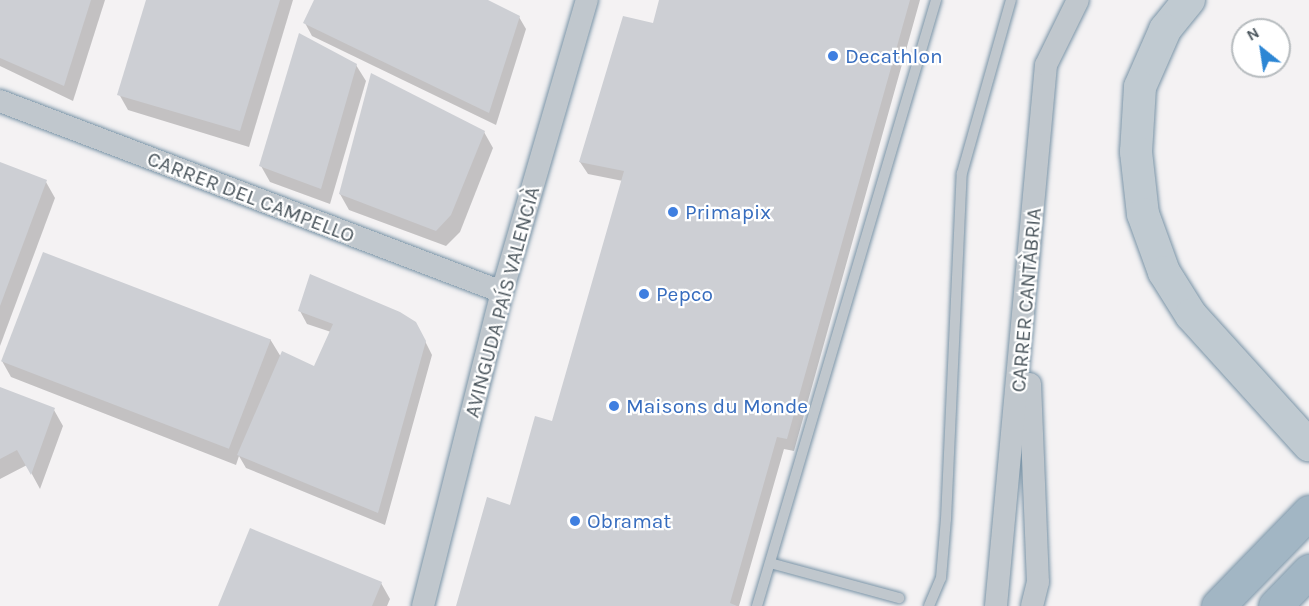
<!DOCTYPE html>
<html>
<head>
<meta charset="utf-8">
<style>
	body { margin:0 }
	#map { position:relative; width:1309px; height:606px; overflow:hidden; background:#f4f2f3; font-family:Karla,sans-serif }
	div>[style] { position:absolute }
	.shadow>* { inset:0; background:#0003 }
	.building>* { inset:0; background:#cdcfd4; transform-origin:0 0 }
	.roads { filter:drop-shadow(0 0 2px #7a94a7) drop-shadow(0 0 2px #7a94a7) }
	.service>* { height:10px; margin:-5px; padding:0 5px; transform-origin:5px; border-radius:5px; background:#c0c7cd }
	.minor>* { height:22px; margin:-11px; padding:0 11px; transform-origin:11px; border-radius:11px; background:#c0c7cd }
	.secondary>* { height:32px; margin:-16px; padding:0 16px; transform-origin:16px; border-radius:16px; background:#c0cad1 }
	.trunk>* { height:33px; margin:-16.5px; padding:0 16.5px; transform-origin:16.5px; border-radius:16.5px; background:#a2b6c4 }
	.dots>* { width:16px; height:16px; translate:-50% -50%; box-sizing:border-box; border:3px solid #fff; border-radius:50% }
	span { translate:-50% -50%; white-space:nowrap; text-align:center; line-height:1.15; -webkit-text-stroke:4.5px #fff; paint-order:stroke }
	.shop-label { font-size:21px; color:#366cbe }
	.left { translate:0 -50%; text-align:left }
	.street-label { font-size:21px; color:#4c575e }
	.north { position:absolute; left:1231px; top:18px; width:60px; height:60px; box-sizing:border-box; background:#fff; border:2px solid #b7bcbf; border-radius:50%; rotate:330deg; font-size:16px; font-weight:700; line-height:24px; text-align:center; color:#4c575e }
	.north::after { content:''; display:block; margin:auto; width:21px; height:27px; background:#2c86d4; clip-path:polygon(50% 0,100% 100%,50% 72%,0 100%) }
</style>
</head>
<body>
<div id="map">
	<div class="shadow">
		<div style="clip-path:polygon(0 0,105px 0,73px 101px,0 66px)"></div>
		<div style="clip-path:polygon(148px 0,293px 0,249px 147px,128px 110px,119px 94px)"></div>
		<div style="clip-path:polygon(316px 0,484px 0,519px 17px,526px 29px,496px 125px,312px 36px,305px 23px)"></div>
		<div style="clip-path:polygon(661px 0,920px 0,794px 451px,784px 449px,739px 606px,458px 606px,553px 423px,623px 181px,588px 174px,580px 162px,654px 24px)"></div>
		<div style="clip-path:polygon(356px 65px,366px 81px,330px 204px,270px 182px,261px 166px)"></div>
		<div style="clip-path:polygon(484px 132px,493px 148px,460px 232px,446px 246px,349px 210px,340px 194px)"></div>
		<div style="clip-path:polygon(0 164px,46px 182px,55px 198px,0 346px)"></div>
		<div style="clip-path:polygon(300px 311px,423px 337px,432px 355px,385px 525px,246px 468px,239px 456px,236px 465px,11px 377px,2px 361px,270px 339px,281px 357px,315px 368px,331px 332px,307px 324px)"></div>
		<div style="clip-path:polygon(0 389px,54px 410px,63px 426px,40px 489px,27px 465px,0 479px)"></div>
		<div style="clip-path:polygon(381px 583px,390px 599px,387px 606px,219px 606px)"></div>
	</div>
	<div class="building">
		<div style="clip-path:polygon(0 0,91px 0,64px 86px,0 58px)"></div>
		<div style="clip-path:polygon(146px 0,280px 0,240px 131px,117px 95px)"></div>
		<div style="clip-path:polygon(314px 0,488px 0,520px 16px,489px 113px,303px 23px)"></div>
		<div style="clip-path:polygon(659px 0,910px 0,787px 439px,777px 437px,730px 603px,737px 606px,456px 606px,487px 497px,510px 505px,535px 416px,552px 421px,624px 171px,579px 162px,623px 16px,653px 23px)"></div>
		<div style="clip-path:polygon(299px 33px,357px 64px,321px 189px,259px 166px)"></div>
		<div style="clip-path:polygon(371px 73px,485px 131px,451px 215px,436px 231px,339px 194px)"></div>
		<div style="clip-path:polygon(0 162px,47px 180px,0 306px)"></div>
		<div style="left:43px;top:252px;width:244px;height:117px;rotate:21deg"></div>
		<div style="clip-path:polygon(310px 274px,400px 312px,416px 322px,426px 341px,378px 513px,237px 455px,282px 351px,314px 366px,333px 324px,298px 311px)"></div>
		<div style="clip-path:polygon(0 387px,55px 408px,31px 475px,17px 450px,0 459px)"></div>
		<div style="clip-path:polygon(250px 528px,382px 582px,372px 606px,218px 606px)"></div>
	</div>
	<div class="roads">
		<div class="service">
			<div style="left:770px;top:563px;width:134px;rotate:15.2deg"></div>
			<div style="left:757px;top:606px;width:632px;rotate:-73.54deg"></div>
			<div style="left:929px;top:606px;width:30px;rotate:-67deg"></div>
			<div style="left:941px;top:578px;width:59px;rotate:-85.2deg"></div>
			<div style="left:946px;top:519px;width:346px;rotate:-87.4deg"></div>
			<div style="left:962px;top:173px;width:180px;rotate:-74.2deg"></div>
		</div>
		<div class="minor">
			<div style="left:0;top:101px;width:537px;rotate:20.83deg"></div>
			<div style="left:1030px;top:384px;width:198px;rotate:87.7deg"></div>
			<div style="left:1038px;top:582px;width:25px;rotate:104deg"></div>
			<div style="left:423px;top:606px;width:324px;rotate:-75.9deg"></div>
			<div style="left:502px;top:292px;width:304px;rotate:-73.8deg"></div>
			<div style="left:996px;top:606px;width:543px;rotate:-84.72deg"></div>
			<div style="left:1046px;top:65px;width:72px;rotate:-63.8deg"></div>
		</div>
		<div class="secondary">
			<div style="left:1189px;top:0;width:38px;rotate:129deg"></div>
			<div style="left:1165px;top:30px;width:62px;rotate:113.7deg"></div>
			<div style="left:1140px;top:87px;width:65px;rotate:93.5deg"></div>
			<div style="left:1136px;top:152px;width:62px;rotate:83.6deg"></div>
			<div style="left:1143px;top:214px;width:62px;rotate:70.1deg"></div>
			<div style="left:1164px;top:272px;width:51px;rotate:57.9deg"></div>
			<div style="left:1191px;top:315px;width:176px;rotate:47.8deg"></div>
		</div>
		<div class="trunk">
			<div style="left:1218px;top:606px;width:131px;rotate:-45.9deg"></div>
			<div style="left:1275px;top:606px;width:49px;rotate:-45.8deg"></div>
		</div>
	</div>
	<div class="dots">
		<div style="left:833px;top:56px;background:#3f7fe0"></div>
		<div style="left:673px;top:212px;background:#3f7fe0"></div>
		<div style="left:644px;top:294px;background:#3f7fe0"></div>
		<div style="left:614px;top:406px;background:#3f7fe0"></div>
		<div style="left:575px;top:521px;background:#3f7fe0"></div>
	</div>
	<div class="shop-label">
		<span class="left" style="left:845px;top:56px">Decathlon</span>
		<span class="left" style="left:685px;top:212px">Primapix</span>
		<span class="left" style="left:656px;top:294px">Pepco</span>
		<span class="left" style="left:626px;top:406px">Maisons du Monde</span>
		<span class="left" style="left:587px;top:521px">Obramat</span>
	</div>
	<div class="street-label">
		<span style="left:251px;top:197px;rotate:21deg">CARRER DEL CAMPELLO</span>
		<span style="left:1026px;top:300px;rotate:-85deg">CARRER CANTÀBRIA</span>
		<span style="left:502px;top:302px;rotate:-75deg">AVINGUDA PAÍS VALENCIÀ</span>
	</div>
	<div class="north">N</div>
</div>
</body>
</html>
